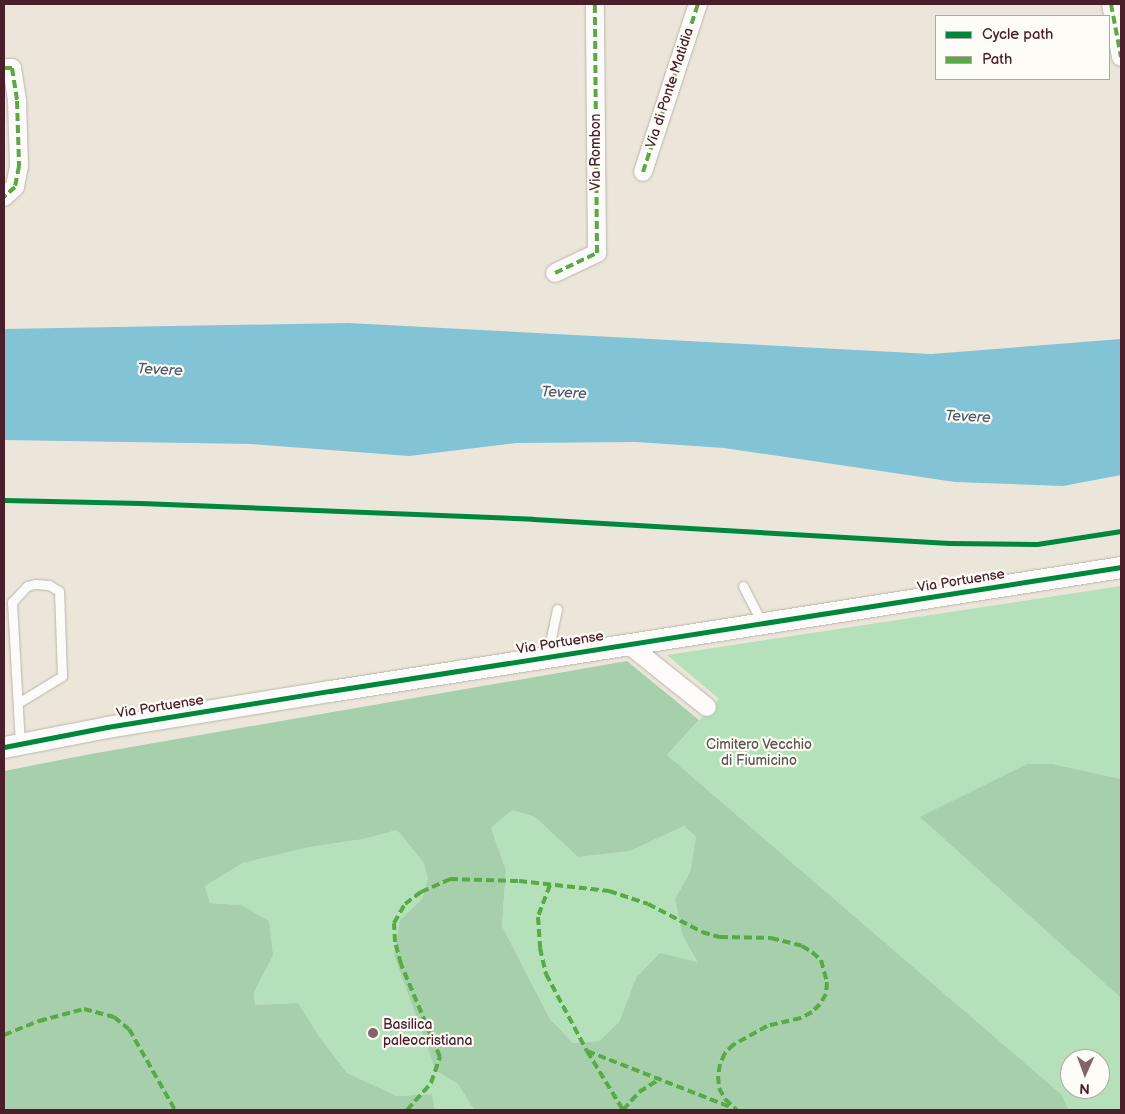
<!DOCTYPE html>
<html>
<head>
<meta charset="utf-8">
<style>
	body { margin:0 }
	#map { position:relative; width:1125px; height:1114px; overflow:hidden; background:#ebe6d9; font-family:"Balsamiq Sans",sans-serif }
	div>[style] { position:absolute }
	.green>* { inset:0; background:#b5e1ba }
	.forest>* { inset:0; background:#a6cfab }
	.water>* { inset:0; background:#83c3d6 }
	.roads { filter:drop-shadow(0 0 1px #bbb4ac) drop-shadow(0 0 1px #bbb4ac) }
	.service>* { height:9px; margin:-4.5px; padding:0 4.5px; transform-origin:4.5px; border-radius:4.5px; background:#fcfbf9 }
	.minor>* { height:18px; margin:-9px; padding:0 9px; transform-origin:9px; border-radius:9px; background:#fcfbf9 }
	.tertiary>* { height:21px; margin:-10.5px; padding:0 10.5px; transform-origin:10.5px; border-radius:10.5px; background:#fcfbf9 }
	.quiet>* { height:4px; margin-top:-2px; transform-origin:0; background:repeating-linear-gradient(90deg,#57aa44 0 8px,transparent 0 12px) }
	.cycleway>* { height:5px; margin:-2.5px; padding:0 2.5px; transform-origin:2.5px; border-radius:2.5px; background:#00873e }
	.dots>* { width:14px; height:14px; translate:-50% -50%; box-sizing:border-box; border:2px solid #fdfcf7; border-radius:50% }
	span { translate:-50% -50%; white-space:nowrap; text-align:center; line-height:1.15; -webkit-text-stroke:4.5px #fdfcf7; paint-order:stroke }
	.street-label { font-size:14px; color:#4a1f2b }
	.park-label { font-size:14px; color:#5d584e }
	.poi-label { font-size:14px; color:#4a1f2b }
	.left { translate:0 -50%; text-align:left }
	.water-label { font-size:15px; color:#4f5b6f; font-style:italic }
	.frame { position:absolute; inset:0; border:5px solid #4a1f2b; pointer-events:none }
	.legend { position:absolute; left:935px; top:15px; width:175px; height:65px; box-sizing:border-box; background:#fdfcf7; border:1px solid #b5a4a5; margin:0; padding:6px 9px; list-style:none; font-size:15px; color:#4a1f2b }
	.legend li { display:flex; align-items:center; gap:10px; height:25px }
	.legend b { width:25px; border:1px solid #b5a4a5 }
	.north { position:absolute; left:1060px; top:1049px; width:50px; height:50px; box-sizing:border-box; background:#fdfcf7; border:1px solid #b5a4a5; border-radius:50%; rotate:182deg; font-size:14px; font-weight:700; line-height:20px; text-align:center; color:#4a1f2b }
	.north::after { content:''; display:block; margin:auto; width:18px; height:22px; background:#826568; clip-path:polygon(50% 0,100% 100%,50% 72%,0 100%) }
</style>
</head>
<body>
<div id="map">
	<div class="green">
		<div style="clip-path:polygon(evenodd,1121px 586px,1121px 779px,1053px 764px,921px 817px,1121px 998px,1121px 1110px,1069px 1110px,1061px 1094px,667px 755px,719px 699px,667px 655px,1121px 586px,1070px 1059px,1100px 1059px,1100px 1089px,1070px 1089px,1070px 1059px)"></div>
		<div style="clip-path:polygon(512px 810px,535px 817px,578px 857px,630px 851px,684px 826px,696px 837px,690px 872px,675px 899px,682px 933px,697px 963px,636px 978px,619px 1022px,599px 1041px,573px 1043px,550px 1019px,502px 926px,506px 870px,491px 828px)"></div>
		<div style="clip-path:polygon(397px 830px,423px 862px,428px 878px,422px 899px,400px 920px,436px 1071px,458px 1084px,474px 1110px,435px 1110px,432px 1094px,397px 1096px,347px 1073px,319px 1038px,298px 1003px,255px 1005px,254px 992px,273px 956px,241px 905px,210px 903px,205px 886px,243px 863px,310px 847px,364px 839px)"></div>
	</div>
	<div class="forest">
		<div style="clip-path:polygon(evenodd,627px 661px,699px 720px,667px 755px,1061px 1094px,1069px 1110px,474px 1110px,458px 1084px,436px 1071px,394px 955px,400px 920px,422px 899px,428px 878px,423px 862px,397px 830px,364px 839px,310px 847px,243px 863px,205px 886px,210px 903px,241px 905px,269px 921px,273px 956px,254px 992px,255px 1005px,298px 1003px,320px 1038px,347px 1073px,397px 1096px,432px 1094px,435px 1110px,4px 1110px,4px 771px,91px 754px,627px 661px,512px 810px,535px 817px,578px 857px,630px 851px,684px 826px,696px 837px,690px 872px,675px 899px,682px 934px,697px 962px,660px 953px,636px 978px,619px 1022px,599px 1041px,573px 1043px,550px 1019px,502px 926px,506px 870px,491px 828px,512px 810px)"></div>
		<div style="clip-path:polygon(1027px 764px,1053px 764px,1121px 779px,1121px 998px,920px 817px)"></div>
	</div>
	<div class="water">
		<div style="clip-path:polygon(348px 323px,931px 354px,1121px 339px,1121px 475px,1063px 486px,955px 482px,724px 448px,636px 442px,517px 443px,409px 456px,251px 444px,4px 440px,4px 329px)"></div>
	</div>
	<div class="roads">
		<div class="service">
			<div style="left:743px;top:586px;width:42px;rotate:62.8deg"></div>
			<div style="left:547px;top:657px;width:49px;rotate:-78.2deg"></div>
			<div style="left:18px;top:703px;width:52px;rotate:-31.5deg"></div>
			<div style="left:62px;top:676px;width:85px;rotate:-92deg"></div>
			<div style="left:59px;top:591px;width:12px;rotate:-149deg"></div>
			<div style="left:49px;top:585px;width:14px;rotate:-176deg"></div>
			<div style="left:35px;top:584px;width:8px;rotate:166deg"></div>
			<div style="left:27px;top:586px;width:22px;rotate:133deg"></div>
			<div style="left:12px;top:602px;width:141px;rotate:86.8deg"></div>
		</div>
		<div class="minor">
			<div style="left:1111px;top:4px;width:54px;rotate:79.3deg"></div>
			<div style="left:4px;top:68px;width:8px"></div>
			<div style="left:12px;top:68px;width:33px;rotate:81deg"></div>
			<div style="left:17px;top:101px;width:65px;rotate:88.2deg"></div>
			<div style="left:19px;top:166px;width:21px;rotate:101deg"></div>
			<div style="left:15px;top:187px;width:15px;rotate:138deg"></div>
			<div style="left:643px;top:172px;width:177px;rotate:-71.9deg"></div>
			<div style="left:555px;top:273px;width:47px;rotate:-25.5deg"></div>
			<div style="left:597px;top:253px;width:249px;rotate:-90.5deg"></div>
			<div style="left:628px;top:644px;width:101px;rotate:38.6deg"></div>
		</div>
		<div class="tertiary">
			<div style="left:4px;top:747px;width:105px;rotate:-11deg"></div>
			<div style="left:107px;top:727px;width:226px;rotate:-9.2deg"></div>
			<div style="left:330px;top:691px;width:801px;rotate:-8.91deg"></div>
		</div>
	</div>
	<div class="quiet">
		<div style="left:1111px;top:4px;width:54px;rotate:79.3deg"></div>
		<div style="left:4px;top:68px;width:8px"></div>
		<div style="left:12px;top:68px;width:33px;rotate:81deg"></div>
		<div style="left:17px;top:101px;width:65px;rotate:88.2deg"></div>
		<div style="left:19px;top:166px;width:21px;rotate:101deg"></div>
		<div style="left:15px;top:187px;width:15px;rotate:138deg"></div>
		<div style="left:643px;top:172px;width:177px;rotate:-71.9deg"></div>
		<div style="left:555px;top:273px;width:47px;rotate:-25.5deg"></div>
		<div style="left:597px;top:253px;width:249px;rotate:-90.5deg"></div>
		<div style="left:550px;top:885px;width:34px;rotate:111deg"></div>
		<div style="left:538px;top:917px;width:31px;rotate:86deg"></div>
		<div style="left:540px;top:948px;width:27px;rotate:77deg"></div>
		<div style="left:546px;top:974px;width:87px;rotate:62deg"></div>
		<div style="left:587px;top:1051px;width:69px;rotate:58.6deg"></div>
		<div style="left:4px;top:1035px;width:38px;rotate:-22deg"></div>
		<div style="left:39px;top:1021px;width:47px;rotate:-14.9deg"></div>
		<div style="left:84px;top:1009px;width:31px;rotate:15deg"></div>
		<div style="left:114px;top:1017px;width:19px;rotate:39deg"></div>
		<div style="left:129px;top:1029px;width:93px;rotate:60.4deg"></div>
		<div style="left:587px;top:1051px;width:155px;rotate:21.3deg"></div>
		<div style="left:407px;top:1110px;width:36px;rotate:-48deg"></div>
		<div style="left:431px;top:1083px;width:28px;rotate:-71deg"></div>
		<div style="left:440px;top:1057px;width:101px;rotate:-112.8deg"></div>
		<div style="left:401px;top:964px;width:23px;rotate:-105deg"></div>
		<div style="left:395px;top:942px;width:19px;rotate:-93deg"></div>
		<div style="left:394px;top:923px;width:22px;rotate:-60deg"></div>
		<div style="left:405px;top:904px;width:20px;rotate:-37deg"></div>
		<div style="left:421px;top:892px;width:32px;rotate:-24deg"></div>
		<div style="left:450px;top:879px;width:69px;rotate:1.7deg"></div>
		<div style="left:519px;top:881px;width:91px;rotate:6.3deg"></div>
		<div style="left:609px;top:891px;width:41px;rotate:18.4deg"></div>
		<div style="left:648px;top:904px;width:61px;rotate:27.4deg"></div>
		<div style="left:702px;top:932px;width:19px;rotate:16deg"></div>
		<div style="left:720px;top:937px;width:51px;rotate:1.1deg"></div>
		<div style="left:771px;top:938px;width:32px;rotate:14deg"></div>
		<div style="left:802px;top:946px;width:12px;rotate:31deg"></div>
		<div style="left:812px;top:952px;width:12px;rotate:42deg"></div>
		<div style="left:821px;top:960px;width:23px;rotate:75deg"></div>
		<div style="left:827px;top:982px;width:12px;rotate:95deg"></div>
		<div style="left:826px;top:994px;width:12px;rotate:121deg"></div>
		<div style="left:820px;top:1004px;width:11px;rotate:135deg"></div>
		<div style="left:812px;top:1012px;width:13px;rotate:151deg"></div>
		<div style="left:801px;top:1018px;width:35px;rotate:167deg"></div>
		<div style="left:767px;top:1026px;width:38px;rotate:151deg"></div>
		<div style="left:734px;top:1044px;width:13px;rotate:135deg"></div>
		<div style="left:725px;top:1053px;width:12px;rotate:114deg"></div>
		<div style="left:720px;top:1064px;width:12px;rotate:99deg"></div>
		<div style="left:718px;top:1076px;width:12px;rotate:85deg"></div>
		<div style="left:719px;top:1088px;width:13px;rotate:61deg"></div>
		<div style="left:725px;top:1099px;width:16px;rotate:43deg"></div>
		<div style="left:623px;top:1110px;width:24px;rotate:-48deg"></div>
		<div style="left:639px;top:1092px;width:26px;rotate:-32deg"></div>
	</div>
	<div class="cycleway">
		<div style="left:4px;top:500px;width:137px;rotate:1.3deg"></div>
		<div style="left:141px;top:503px;width:392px;rotate:2.3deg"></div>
		<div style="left:533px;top:519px;width:417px;rotate:3.3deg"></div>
		<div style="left:949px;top:543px;width:88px;rotate:0.7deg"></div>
		<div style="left:1037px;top:544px;width:85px;rotate:-8.8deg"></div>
		<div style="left:4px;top:747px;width:105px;rotate:-11deg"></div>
		<div style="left:107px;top:727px;width:226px;rotate:-9.2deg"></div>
		<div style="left:330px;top:691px;width:801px;rotate:-8.91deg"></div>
	</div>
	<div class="dots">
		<div style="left:373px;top:1033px;background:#826568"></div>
	</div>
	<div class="street-label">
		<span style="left:670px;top:88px;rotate:-72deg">Via di Ponte Matidia</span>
		<span style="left:596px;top:152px;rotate:-90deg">Via Rombon</span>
		<span style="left:961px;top:581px;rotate:-9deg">Via Portuense</span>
		<span style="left:560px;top:643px;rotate:-9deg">Via Portuense</span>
		<span style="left:160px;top:707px;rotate:-9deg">Via Portuense</span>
	</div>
	<div class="park-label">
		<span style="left:759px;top:753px">Cimitero Vecchio<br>di Fiumicino</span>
	</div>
	<div class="poi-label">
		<span class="left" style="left:383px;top:1033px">Basilica<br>paleocristiana</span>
	</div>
	<div class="water-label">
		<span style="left:160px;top:370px;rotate:3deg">Tevere</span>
		<span style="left:564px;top:393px;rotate:3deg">Tevere</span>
		<span style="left:968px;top:417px;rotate:3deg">Tevere</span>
	</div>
	<div class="frame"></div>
	<ul class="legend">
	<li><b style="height:6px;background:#00873e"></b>Cycle path</li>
	<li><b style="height:6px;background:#57aa44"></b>Path</li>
	</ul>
	<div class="north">N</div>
</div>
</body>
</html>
